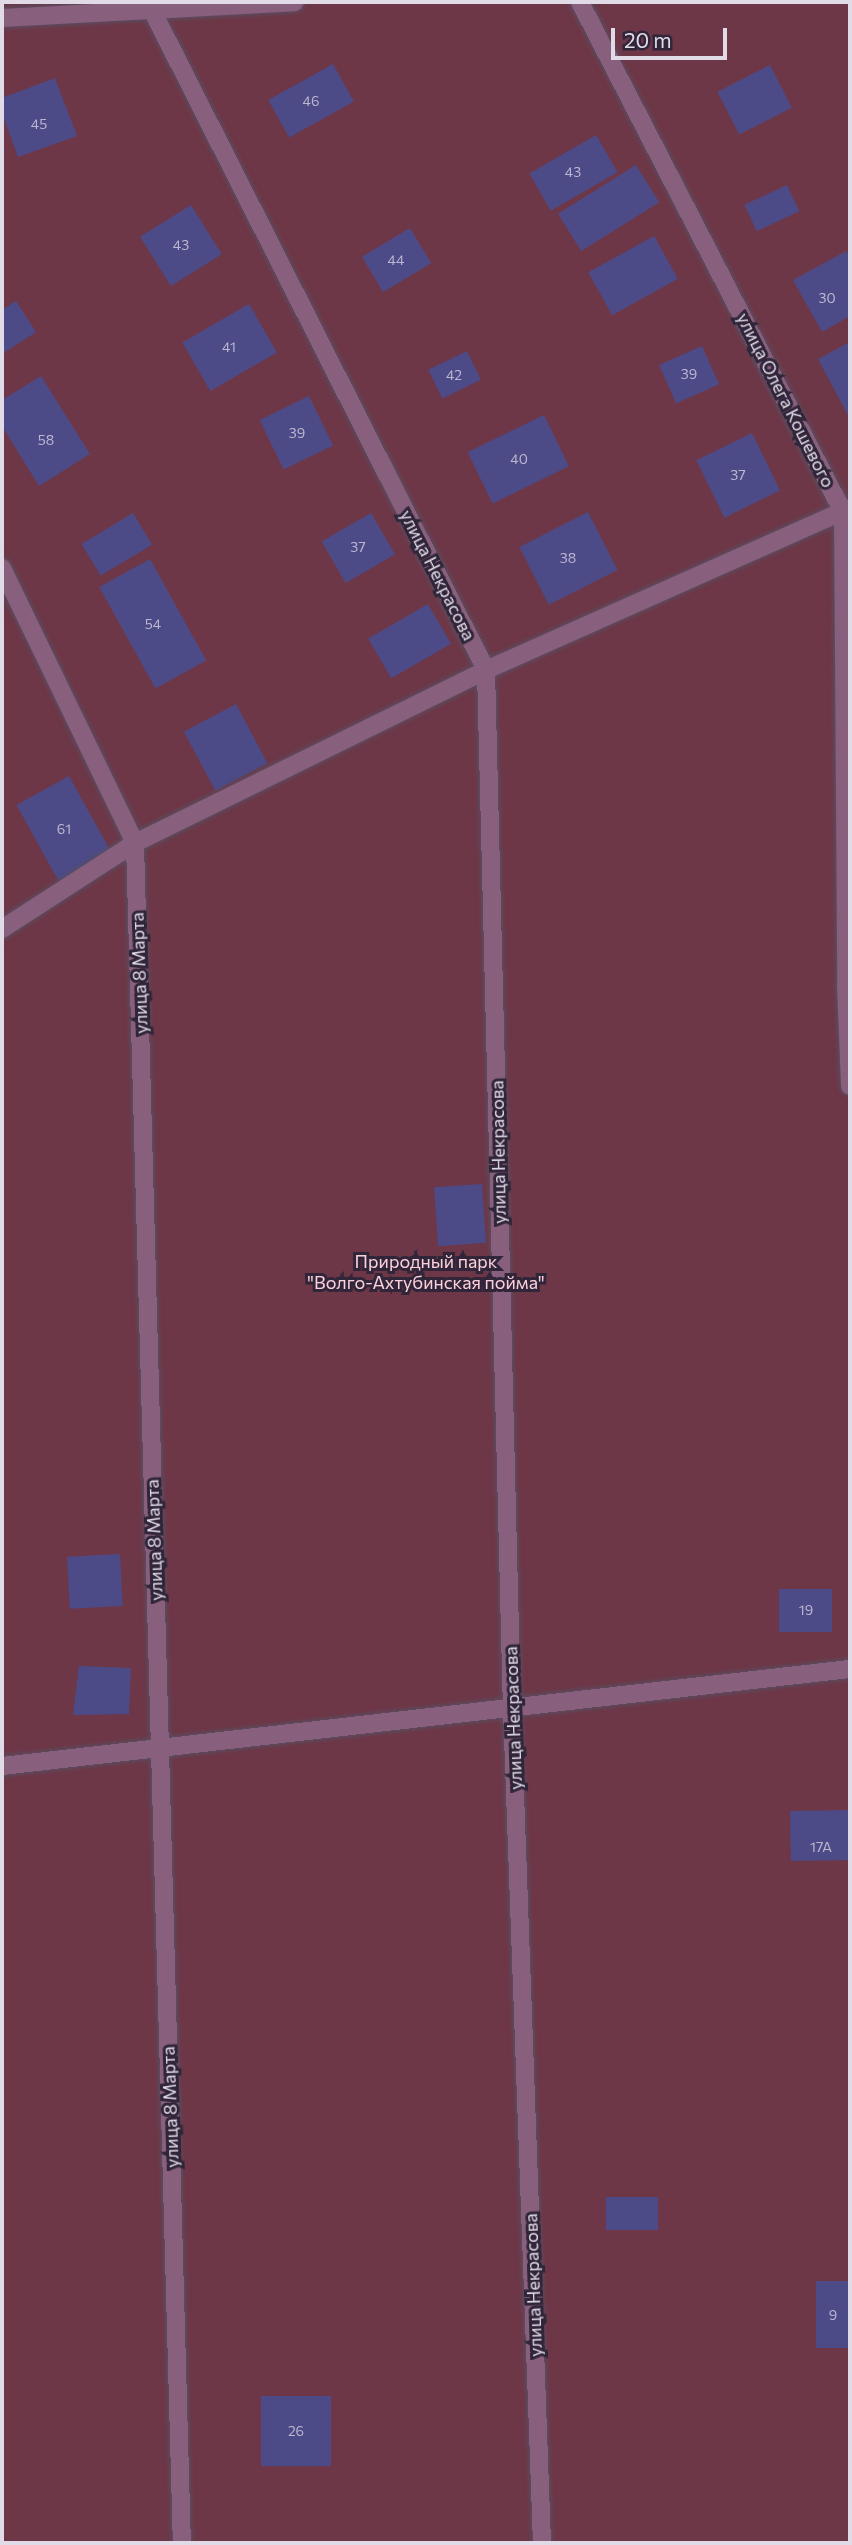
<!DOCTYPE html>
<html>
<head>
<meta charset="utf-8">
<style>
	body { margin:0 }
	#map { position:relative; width:852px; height:2545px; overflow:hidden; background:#3b2f44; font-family:Commissioner,sans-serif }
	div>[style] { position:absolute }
	.green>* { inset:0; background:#6e3747; transform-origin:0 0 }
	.building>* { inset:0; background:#4c4b88; transform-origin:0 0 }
	.roads { filter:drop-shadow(0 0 2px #594e61) drop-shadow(0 0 2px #594e61) }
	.minor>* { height:18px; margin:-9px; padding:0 9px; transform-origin:9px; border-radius:9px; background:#895f7e }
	span { translate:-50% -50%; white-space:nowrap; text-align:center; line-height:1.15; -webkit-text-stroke:6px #302539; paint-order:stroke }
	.number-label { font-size:14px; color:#bcb6cf }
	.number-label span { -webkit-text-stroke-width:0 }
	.street-label { font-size:18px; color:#e1dae7 }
	.park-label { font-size:18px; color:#fdd1db }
	.frame { position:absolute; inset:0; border:4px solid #e1dae7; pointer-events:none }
	.scale { position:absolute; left:611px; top:28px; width:116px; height:32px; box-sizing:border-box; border:4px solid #e1dae7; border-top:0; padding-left:9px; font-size:21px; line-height:24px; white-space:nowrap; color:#e1dae7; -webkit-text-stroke:5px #302539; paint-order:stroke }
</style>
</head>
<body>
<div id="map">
	<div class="green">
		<div style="left:2px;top:2px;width:848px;height:2541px"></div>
	</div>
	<div class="building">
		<div style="left:333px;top:64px;width:43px;height:74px;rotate:61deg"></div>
		<div style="left:770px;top:65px;width:48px;height:59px;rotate:63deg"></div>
		<div style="clip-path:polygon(55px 78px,77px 136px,18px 157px,2px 113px,2px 98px)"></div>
		<div style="left:596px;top:135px;width:43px;height:77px;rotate:60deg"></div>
		<div style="left:636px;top:165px;width:44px;height:92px;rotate:58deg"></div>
		<div style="left:787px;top:185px;width:29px;height:47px;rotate:65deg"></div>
		<div style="left:191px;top:205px;width:58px;height:60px;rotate:58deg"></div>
		<div style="left:410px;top:228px;width:41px;height:56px;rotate:59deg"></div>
		<div style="left:654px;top:236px;width:49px;height:75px;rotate:61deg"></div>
		<div style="clip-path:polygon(846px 251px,850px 258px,850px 316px,822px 332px,793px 280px)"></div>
		<div style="clip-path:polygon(16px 301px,36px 332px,2px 354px,2px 310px)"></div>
		<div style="left:249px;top:304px;width:56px;height:77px;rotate:60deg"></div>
		<div style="clip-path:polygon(850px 342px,850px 419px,818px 359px)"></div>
		<div style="left:702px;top:346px;width:42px;height:47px;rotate:66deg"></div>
		<div style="left:467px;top:351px;width:32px;height:43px;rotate:64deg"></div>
		<div style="clip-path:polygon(41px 376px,90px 454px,39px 486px,2px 426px,2px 400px)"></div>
		<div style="left:309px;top:396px;width:55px;height:55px;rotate:64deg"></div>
		<div style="left:544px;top:415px;width:57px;height:85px;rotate:64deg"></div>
		<div style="left:752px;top:433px;width:64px;height:62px;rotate:64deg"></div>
		<div style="left:588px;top:512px;width:65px;height:77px;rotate:63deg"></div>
		<div style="left:133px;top:513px;width:37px;height:60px;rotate:59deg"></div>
		<div style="left:371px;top:513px;width:48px;height:57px;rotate:60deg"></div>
		<div style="left:150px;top:559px;width:116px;height:58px;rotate:61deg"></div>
		<div style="left:428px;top:604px;width:46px;height:69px;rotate:60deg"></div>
		<div style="left:236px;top:704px;width:67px;height:59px;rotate:62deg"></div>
		<div style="left:69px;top:776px;width:88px;height:60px;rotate:61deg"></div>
		<div style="left:482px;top:1184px;width:59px;height:48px;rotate:86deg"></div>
		<div style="left:120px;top:1554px;width:52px;height:53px;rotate:87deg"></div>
		<div style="left:779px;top:1589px;width:53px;height:43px"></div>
		<div style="clip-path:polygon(79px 1666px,131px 1668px,129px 1714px,73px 1715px)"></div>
		<div style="left:849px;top:1810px;width:50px;height:59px;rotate:89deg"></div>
		<div style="left:606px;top:2197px;width:52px;height:33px"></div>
		<div style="left:816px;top:2281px;width:34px;height:67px"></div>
		<div style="left:261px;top:2396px;width:70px;height:70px"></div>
	</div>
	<div class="roads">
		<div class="minor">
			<div style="left:580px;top:2px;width:574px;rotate:62.72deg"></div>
			<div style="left:843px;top:512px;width:473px;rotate:89.6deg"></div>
			<div style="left:846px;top:985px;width:101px;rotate:87.7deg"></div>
			<div style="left:151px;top:8px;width:742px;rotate:63.16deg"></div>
			<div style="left:486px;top:670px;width:1039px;rotate:88.57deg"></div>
			<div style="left:512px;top:1709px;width:835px;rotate:87.94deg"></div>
			<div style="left:2px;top:18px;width:293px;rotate:-3.1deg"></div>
			<div style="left:2px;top:568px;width:305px;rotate:64.2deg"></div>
			<div style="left:135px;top:843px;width:1701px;rotate:88.42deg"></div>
			<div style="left:2px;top:929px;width:158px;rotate:-32.9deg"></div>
			<div style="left:135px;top:843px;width:391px;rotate:-26.2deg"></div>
			<div style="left:486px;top:670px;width:398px;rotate:-24deg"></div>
			<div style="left:2px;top:1766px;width:854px;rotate:-6.53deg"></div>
		</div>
	</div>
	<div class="number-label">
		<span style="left:311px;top:101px">46</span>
		<span style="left:39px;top:124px">45</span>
		<span style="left:573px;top:172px">43</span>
		<span style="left:181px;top:245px">43</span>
		<span style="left:396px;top:260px">44</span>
		<span style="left:827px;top:298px">30</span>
		<span style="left:229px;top:347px">41</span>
		<span style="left:689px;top:374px">39</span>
		<span style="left:454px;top:375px">42</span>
		<span style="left:297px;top:433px">39</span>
		<span style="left:46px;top:440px">58</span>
		<span style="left:519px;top:459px">40</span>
		<span style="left:738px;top:475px">37</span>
		<span style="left:358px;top:547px">37</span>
		<span style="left:568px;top:558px">38</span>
		<span style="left:153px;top:624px">54</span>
		<span style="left:64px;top:829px">61</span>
		<span style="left:806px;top:1610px">19</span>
		<span style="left:821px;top:1847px">17А</span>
		<span style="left:833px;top:2315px">9</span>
		<span style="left:296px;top:2431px">26</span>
	</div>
	<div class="street-label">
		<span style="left:786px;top:400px;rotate:63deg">улица Олега Кошевого</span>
		<span style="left:438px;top:575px;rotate:63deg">улица Некрасова</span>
		<span style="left:139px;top:973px;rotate:-92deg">улица 8 Марта</span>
		<span style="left:498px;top:1152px;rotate:-91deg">улица Некрасова</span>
		<span style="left:154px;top:1540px;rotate:-92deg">улица 8 Марта</span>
		<span style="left:513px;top:1718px;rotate:-92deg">улица Некрасова</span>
		<span style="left:170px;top:2107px;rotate:-92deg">улица 8 Марта</span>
		<span style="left:533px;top:2285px;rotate:-92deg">улица Некрасова</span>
	</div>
	<div class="park-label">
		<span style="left:426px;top:1272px">Природный парк<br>"Волго-Ахтубинская пойма"</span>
	</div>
	<div class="frame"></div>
	<div class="scale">20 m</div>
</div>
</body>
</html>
